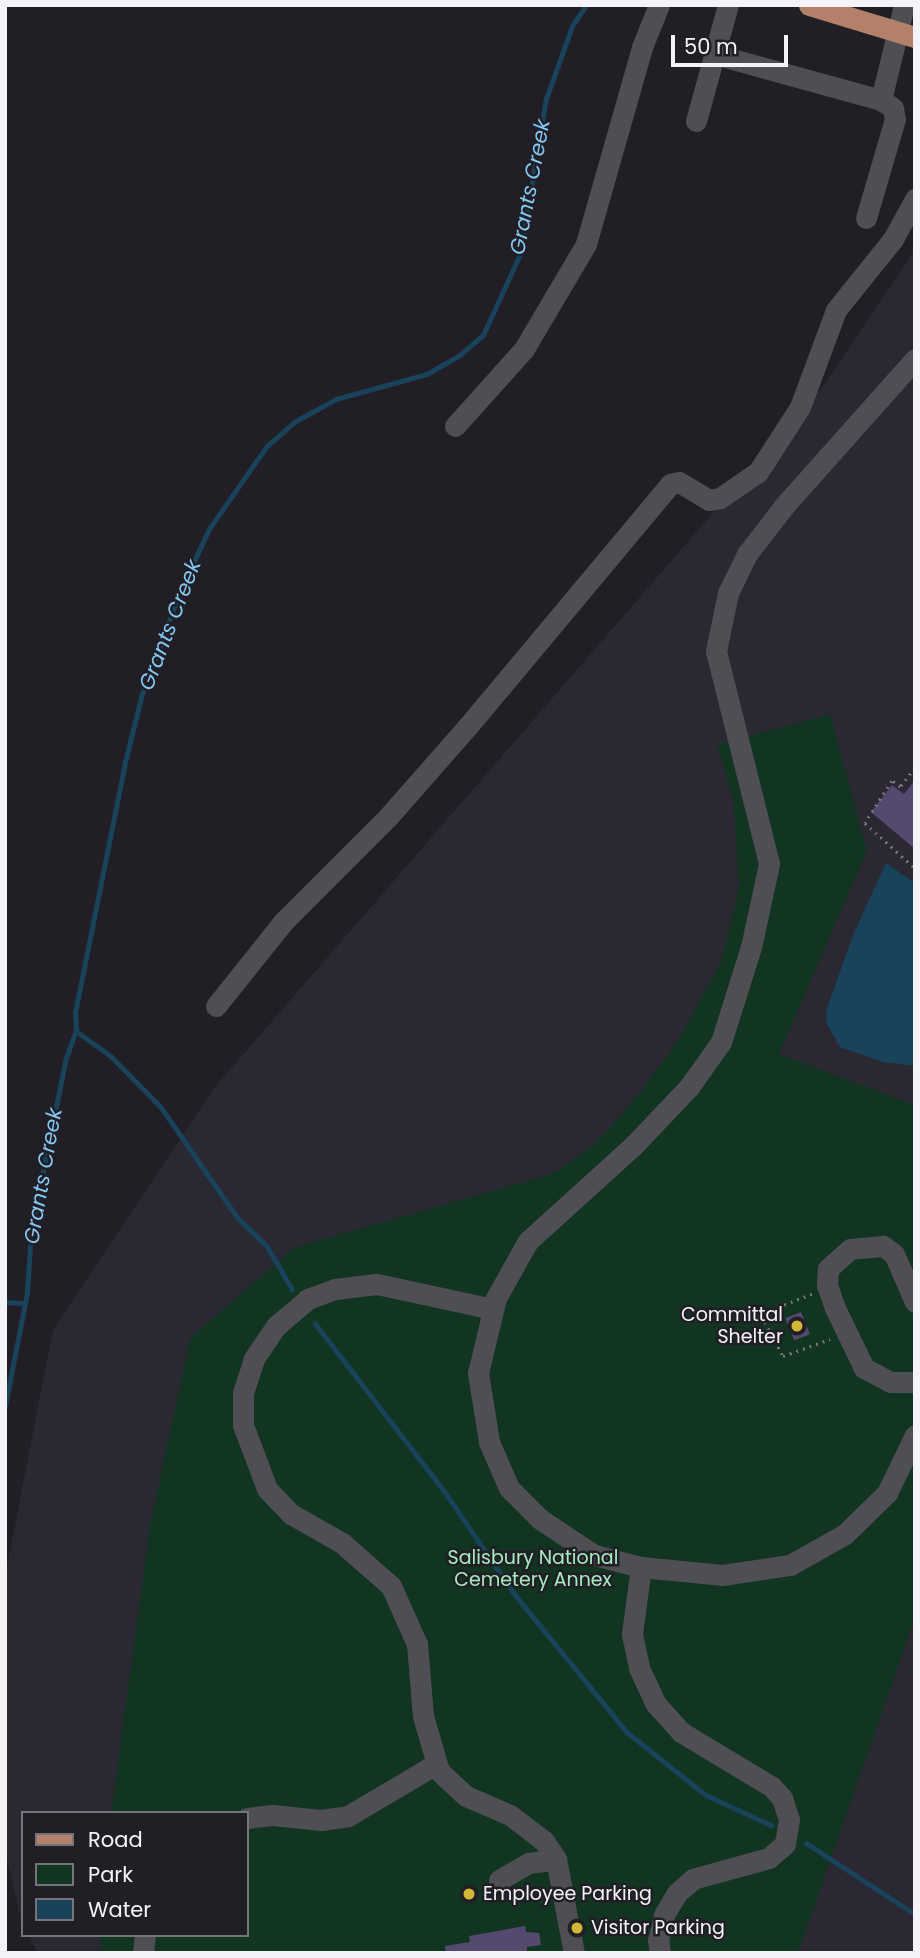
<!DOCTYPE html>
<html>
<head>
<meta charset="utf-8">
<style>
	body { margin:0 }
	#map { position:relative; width:920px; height:1958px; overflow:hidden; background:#211f25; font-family:Poppins,sans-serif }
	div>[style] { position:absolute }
	.built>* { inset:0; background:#2a2833 }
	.green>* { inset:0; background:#123522 }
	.water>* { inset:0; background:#19425b }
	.stream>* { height:4.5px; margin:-2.25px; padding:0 2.25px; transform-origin:2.25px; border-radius:2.25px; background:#19425b }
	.building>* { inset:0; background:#56496f; transform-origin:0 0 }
	.path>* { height:2.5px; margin-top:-1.25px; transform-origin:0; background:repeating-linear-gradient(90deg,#76757a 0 2px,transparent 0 7px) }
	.minor>* { height:21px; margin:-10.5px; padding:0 10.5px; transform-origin:10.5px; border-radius:10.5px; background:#4f4e54 }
	.major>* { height:21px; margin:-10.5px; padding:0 10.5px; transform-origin:10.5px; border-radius:10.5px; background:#b3816a }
	.dots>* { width:19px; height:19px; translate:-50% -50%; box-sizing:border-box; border:4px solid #211f25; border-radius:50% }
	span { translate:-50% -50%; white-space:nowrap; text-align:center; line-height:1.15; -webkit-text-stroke:5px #211f25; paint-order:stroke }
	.poi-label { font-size:19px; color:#f4f4f8 }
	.right { translate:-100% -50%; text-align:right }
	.left { translate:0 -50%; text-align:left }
	.park-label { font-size:19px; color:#a5ebc0 }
	.water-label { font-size:21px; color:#84c7f3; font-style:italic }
	.frame { position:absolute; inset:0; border:7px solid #f4f4f8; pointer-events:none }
	.legend { position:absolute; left:21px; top:1811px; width:228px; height:126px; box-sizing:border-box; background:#211f25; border:2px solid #757479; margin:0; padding:9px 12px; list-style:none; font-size:21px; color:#f4f4f8 }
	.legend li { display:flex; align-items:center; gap:14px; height:35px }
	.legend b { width:35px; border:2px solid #757479 }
	.scale { position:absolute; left:671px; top:35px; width:117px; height:32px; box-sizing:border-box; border:4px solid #f4f4f8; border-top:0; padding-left:9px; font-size:21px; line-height:24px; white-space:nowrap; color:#f4f4f8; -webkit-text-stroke:5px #211f25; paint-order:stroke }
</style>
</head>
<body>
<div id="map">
	<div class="built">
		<div style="clip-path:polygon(915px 250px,915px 1953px,38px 1953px,29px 1935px,247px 1935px,247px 1813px,23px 1813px,21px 1921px,5px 1850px,5px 1577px,53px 1330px,215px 1087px,823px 386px)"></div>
	</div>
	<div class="green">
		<div style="clip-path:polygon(830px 714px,867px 851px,779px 1054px,915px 1105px,915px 1618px,798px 1953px,103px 1953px,100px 1935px,247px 1935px,247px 1813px,111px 1813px,150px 1525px,190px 1338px,295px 1247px,555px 1173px,596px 1143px,640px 1093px,678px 1040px,721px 962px,739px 888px,733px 798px,717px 745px)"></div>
	</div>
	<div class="water">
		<div style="clip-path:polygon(886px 863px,915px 883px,915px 1066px,883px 1062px,840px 1047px,827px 1024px,826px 1011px,853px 935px)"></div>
	</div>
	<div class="stream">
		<div style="left:76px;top:1031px;width:43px;rotate:35.5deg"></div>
		<div style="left:111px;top:1056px;width:71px;rotate:45.6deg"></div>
		<div style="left:161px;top:1107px;width:135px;rotate:55.3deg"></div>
		<div style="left:238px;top:1218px;width:40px;rotate:44deg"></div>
		<div style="left:267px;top:1246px;width:50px;rotate:59.8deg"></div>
		<div style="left:5px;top:1302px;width:19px;rotate:3deg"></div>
		<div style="left:315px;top:1323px;width:210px;rotate:52.4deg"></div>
		<div style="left:443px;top:1489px;width:130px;rotate:55.7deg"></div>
		<div style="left:516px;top:1596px;width:176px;rotate:50.8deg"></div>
		<div style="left:627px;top:1732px;width:101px;rotate:38.6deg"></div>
		<div style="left:706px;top:1795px;width:72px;rotate:24.8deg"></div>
		<div style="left:5px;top:1406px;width:115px;rotate:-79deg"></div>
		<div style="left:27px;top:1293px;width:62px;rotate:-86.3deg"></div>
		<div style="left:31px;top:1231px;width:177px;rotate:-78.6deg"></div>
		<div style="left:66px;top:1058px;width:29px;rotate:-70deg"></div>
		<div style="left:76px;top:1031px;width:18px;rotate:-93deg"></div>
		<div style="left:75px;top:1013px;width:256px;rotate:-78.7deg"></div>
		<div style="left:125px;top:762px;width:70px;rotate:-76deg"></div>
		<div style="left:142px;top:694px;width:110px;rotate:-69.7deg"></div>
		<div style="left:180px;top:591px;width:68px;rotate:-64.9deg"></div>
		<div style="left:209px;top:529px;width:101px;rotate:-55.1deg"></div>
		<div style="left:267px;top:446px;width:38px;rotate:-41deg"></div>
		<div style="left:296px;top:421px;width:46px;rotate:-28.8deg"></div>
		<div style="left:336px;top:399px;width:94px;rotate:-15.4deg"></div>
		<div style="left:427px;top:374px;width:38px;rotate:-30deg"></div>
		<div style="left:460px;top:355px;width:30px;rotate:-41deg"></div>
		<div style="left:483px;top:335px;width:89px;rotate:-65.4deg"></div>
		<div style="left:520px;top:254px;width:157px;rotate:-80.5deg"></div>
		<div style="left:546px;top:99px;width:77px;rotate:-70.4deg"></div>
		<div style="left:572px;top:26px;width:25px;rotate:-56deg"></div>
		<div style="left:806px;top:1843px;width:130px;rotate:33.1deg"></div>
	</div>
	<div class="building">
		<div style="clip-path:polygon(915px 780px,915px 849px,871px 812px,892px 785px,904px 794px)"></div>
		<div style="left:801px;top:1312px;width:24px;height:17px;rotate:68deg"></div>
		<div style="clip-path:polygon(525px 1926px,526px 1932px,539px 1933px,541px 1945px,527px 1947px,527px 1953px,446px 1953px,445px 1946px,470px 1942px,469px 1936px)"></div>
	</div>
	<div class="path">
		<div style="left:915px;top:768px;width:24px;rotate:128deg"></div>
		<div style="left:900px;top:787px;width:10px;rotate:-143deg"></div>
		<div style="left:892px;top:781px;width:50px;rotate:122.7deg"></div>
		<div style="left:865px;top:823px;width:67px;rotate:42deg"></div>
		<div style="left:812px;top:1294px;width:45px;rotate:158deg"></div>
		<div style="left:770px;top:1311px;width:12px;rotate:114deg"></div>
		<div style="left:765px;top:1322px;width:38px;rotate:62deg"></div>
		<div style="left:783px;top:1356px;width:50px;rotate:-19.9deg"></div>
	</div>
	<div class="minor">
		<div style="left:714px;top:54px;width:173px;rotate:15.4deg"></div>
		<div style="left:881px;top:100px;width:14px;rotate:34deg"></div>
		<div style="left:893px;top:108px;width:11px;rotate:80deg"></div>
		<div style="left:895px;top:119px;width:103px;rotate:106.3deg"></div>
		<div style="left:881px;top:100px;width:98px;rotate:-76.4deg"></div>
		<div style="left:696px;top:121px;width:120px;rotate:-74.6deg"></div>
		<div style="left:915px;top:359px;width:197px;rotate:131.7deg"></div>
		<div style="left:784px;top:506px;width:61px;rotate:127.6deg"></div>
		<div style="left:747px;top:554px;width:43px;rotate:116deg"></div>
		<div style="left:728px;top:593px;width:59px;rotate:101.7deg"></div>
		<div style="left:716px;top:651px;width:219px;rotate:76deg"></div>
		<div style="left:769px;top:864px;width:85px;rotate:102.2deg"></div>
		<div style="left:751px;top:947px;width:100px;rotate:107.5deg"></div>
		<div style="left:721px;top:1042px;width:55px;rotate:125.4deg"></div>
		<div style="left:689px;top:1087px;width:80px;rotate:133.5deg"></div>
		<div style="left:634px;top:1145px;width:143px;rotate:137.8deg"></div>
		<div style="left:528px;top:1241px;width:65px;rotate:119.3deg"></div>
		<div style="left:496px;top:1298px;width:77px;rotate:103.5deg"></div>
		<div style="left:478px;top:1373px;width:70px;rotate:80.9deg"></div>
		<div style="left:489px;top:1442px;width:50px;rotate:66.5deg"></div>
		<div style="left:509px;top:1488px;width:44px;rotate:45deg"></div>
		<div style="left:540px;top:1519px;width:65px;rotate:33.7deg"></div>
		<div style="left:594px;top:1555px;width:49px;rotate:14.3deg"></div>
		<div style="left:641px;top:1567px;width:81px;rotate:5.6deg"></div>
		<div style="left:722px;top:1575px;width:69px;rotate:-8.4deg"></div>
		<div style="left:790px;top:1565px;width:63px;rotate:-29.4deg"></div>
		<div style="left:845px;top:1534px;width:59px;rotate:-44.3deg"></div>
		<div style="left:887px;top:1493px;width:64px;rotate:-64.2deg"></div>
		<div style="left:455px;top:426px;width:103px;rotate:-48.1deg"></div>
		<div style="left:524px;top:349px;width:122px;rotate:-59.4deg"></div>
		<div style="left:586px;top:244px;width:205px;rotate:-74.1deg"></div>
		<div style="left:642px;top:47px;width:45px;rotate:-68deg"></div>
		<div style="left:216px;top:1006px;width:107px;rotate:-51.4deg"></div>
		<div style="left:283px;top:922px;width:148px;rotate:-45deg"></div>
		<div style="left:388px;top:817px;width:121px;rotate:-48.7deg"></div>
		<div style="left:468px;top:726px;width:315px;rotate:-50.1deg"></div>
		<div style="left:670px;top:484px;width:9px;rotate:-13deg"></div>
		<div style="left:679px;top:482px;width:35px;rotate:31deg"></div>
		<div style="left:709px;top:500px;width:11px;rotate:-10deg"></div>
		<div style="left:720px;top:498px;width:46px;rotate:-34.4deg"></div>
		<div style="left:758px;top:472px;width:77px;rotate:-57.1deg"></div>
		<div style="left:800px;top:407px;width:103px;rotate:-69.6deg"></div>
		<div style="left:836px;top:310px;width:91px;rotate:-51.2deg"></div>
		<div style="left:893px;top:239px;width:46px;rotate:-61.2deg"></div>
		<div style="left:915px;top:1302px;width:52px;rotate:-113.6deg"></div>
		<div style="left:894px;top:1254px;width:14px;rotate:-144deg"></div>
		<div style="left:883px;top:1246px;width:33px;rotate:175deg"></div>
		<div style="left:850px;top:1249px;width:30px;rotate:138deg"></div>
		<div style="left:828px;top:1269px;width:16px;rotate:94deg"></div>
		<div style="left:827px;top:1285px;width:24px;rotate:71deg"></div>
		<div style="left:835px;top:1308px;width:67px;rotate:64.2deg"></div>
		<div style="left:864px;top:1368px;width:30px;rotate:28deg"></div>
		<div style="left:890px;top:1382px;width:25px"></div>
		<div style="left:493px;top:1309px;width:120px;rotate:-167.9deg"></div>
		<div style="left:376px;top:1284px;width:41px;rotate:173deg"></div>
		<div style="left:335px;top:1289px;width:29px;rotate:160deg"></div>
		<div style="left:308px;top:1299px;width:42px;rotate:139.8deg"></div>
		<div style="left:276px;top:1326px;width:40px;rotate:124deg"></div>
		<div style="left:254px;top:1359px;width:36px;rotate:108deg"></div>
		<div style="left:243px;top:1393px;width:32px;rotate:90deg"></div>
		<div style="left:243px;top:1425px;width:68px;rotate:69.4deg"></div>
		<div style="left:267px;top:1489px;width:35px;rotate:46deg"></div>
		<div style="left:291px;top:1514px;width:59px;rotate:29.6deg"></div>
		<div style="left:342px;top:1543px;width:65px;rotate:41.3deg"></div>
		<div style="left:391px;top:1586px;width:64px;rotate:65.9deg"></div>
		<div style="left:417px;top:1644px;width:72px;rotate:85.2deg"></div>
		<div style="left:423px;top:1716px;width:57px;rotate:73.8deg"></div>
		<div style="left:439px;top:1771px;width:37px;rotate:43deg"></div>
		<div style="left:466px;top:1796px;width:48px;rotate:23.4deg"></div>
		<div style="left:510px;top:1815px;width:43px;rotate:37.4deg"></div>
		<div style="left:544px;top:1841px;width:22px;rotate:56deg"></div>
		<div style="left:556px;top:1859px;width:96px;rotate:79.2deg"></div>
		<div style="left:641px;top:1567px;width:68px;rotate:97.7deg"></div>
		<div style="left:632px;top:1634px;width:35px;rotate:78deg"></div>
		<div style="left:639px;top:1668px;width:38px;rotate:65deg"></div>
		<div style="left:655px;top:1703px;width:39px;rotate:48deg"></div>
		<div style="left:681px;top:1732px;width:106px;rotate:31.1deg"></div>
		<div style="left:772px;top:1787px;width:15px;rotate:48deg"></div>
		<div style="left:782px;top:1798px;width:22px;rotate:72deg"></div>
		<div style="left:789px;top:1819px;width:25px;rotate:99deg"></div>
		<div style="left:785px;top:1844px;width:21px;rotate:139deg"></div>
		<div style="left:769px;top:1858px;width:79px;rotate:164.6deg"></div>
		<div style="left:693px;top:1879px;width:21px;rotate:139deg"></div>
		<div style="left:677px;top:1893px;width:26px;rotate:121deg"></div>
		<div style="left:664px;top:1915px;width:26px;rotate:103deg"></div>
		<div style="left:658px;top:1940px;width:13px;rotate:81deg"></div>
		<div style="left:247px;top:1818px;width:26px;rotate:-7deg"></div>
		<div style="left:273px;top:1815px;width:48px;rotate:5.9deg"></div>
		<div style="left:321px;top:1820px;width:27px;rotate:-8deg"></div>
		<div style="left:348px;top:1816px;width:102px;rotate:-30.6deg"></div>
		<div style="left:499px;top:1880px;width:34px;rotate:-30deg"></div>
		<div style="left:529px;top:1863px;width:27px;rotate:-8deg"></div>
		<div style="left:143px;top:1953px;width:18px;rotate:-84deg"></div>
	</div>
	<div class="major">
		<div style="left:809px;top:5px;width:111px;rotate:16.8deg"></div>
	</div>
	<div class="dots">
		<div style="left:797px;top:1326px;background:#d2b735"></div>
		<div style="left:469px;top:1894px;background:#d2b735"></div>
		<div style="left:577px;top:1928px;background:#d2b735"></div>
	</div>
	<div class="poi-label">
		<span class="right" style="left:783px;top:1326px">Committal<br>Shelter</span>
		<span class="left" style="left:483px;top:1894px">Employee Parking</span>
		<span class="left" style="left:591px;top:1928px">Visitor Parking</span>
	</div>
	<div class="park-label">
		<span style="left:533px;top:1569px">Salisbury National<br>Cemetery Annex</span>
	</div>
	<div class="water-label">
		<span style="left:530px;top:187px;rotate:-79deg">Grants Creek</span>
		<span style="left:170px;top:625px;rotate:-69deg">Grants Creek</span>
		<span style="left:43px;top:1176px;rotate:-80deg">Grants Creek</span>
	</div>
	<div class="frame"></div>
	<ul class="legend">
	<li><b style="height:9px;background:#b3816a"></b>Road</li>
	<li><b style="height:19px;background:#123522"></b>Park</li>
	<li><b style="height:19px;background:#19425b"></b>Water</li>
	</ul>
	<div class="scale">50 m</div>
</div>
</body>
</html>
